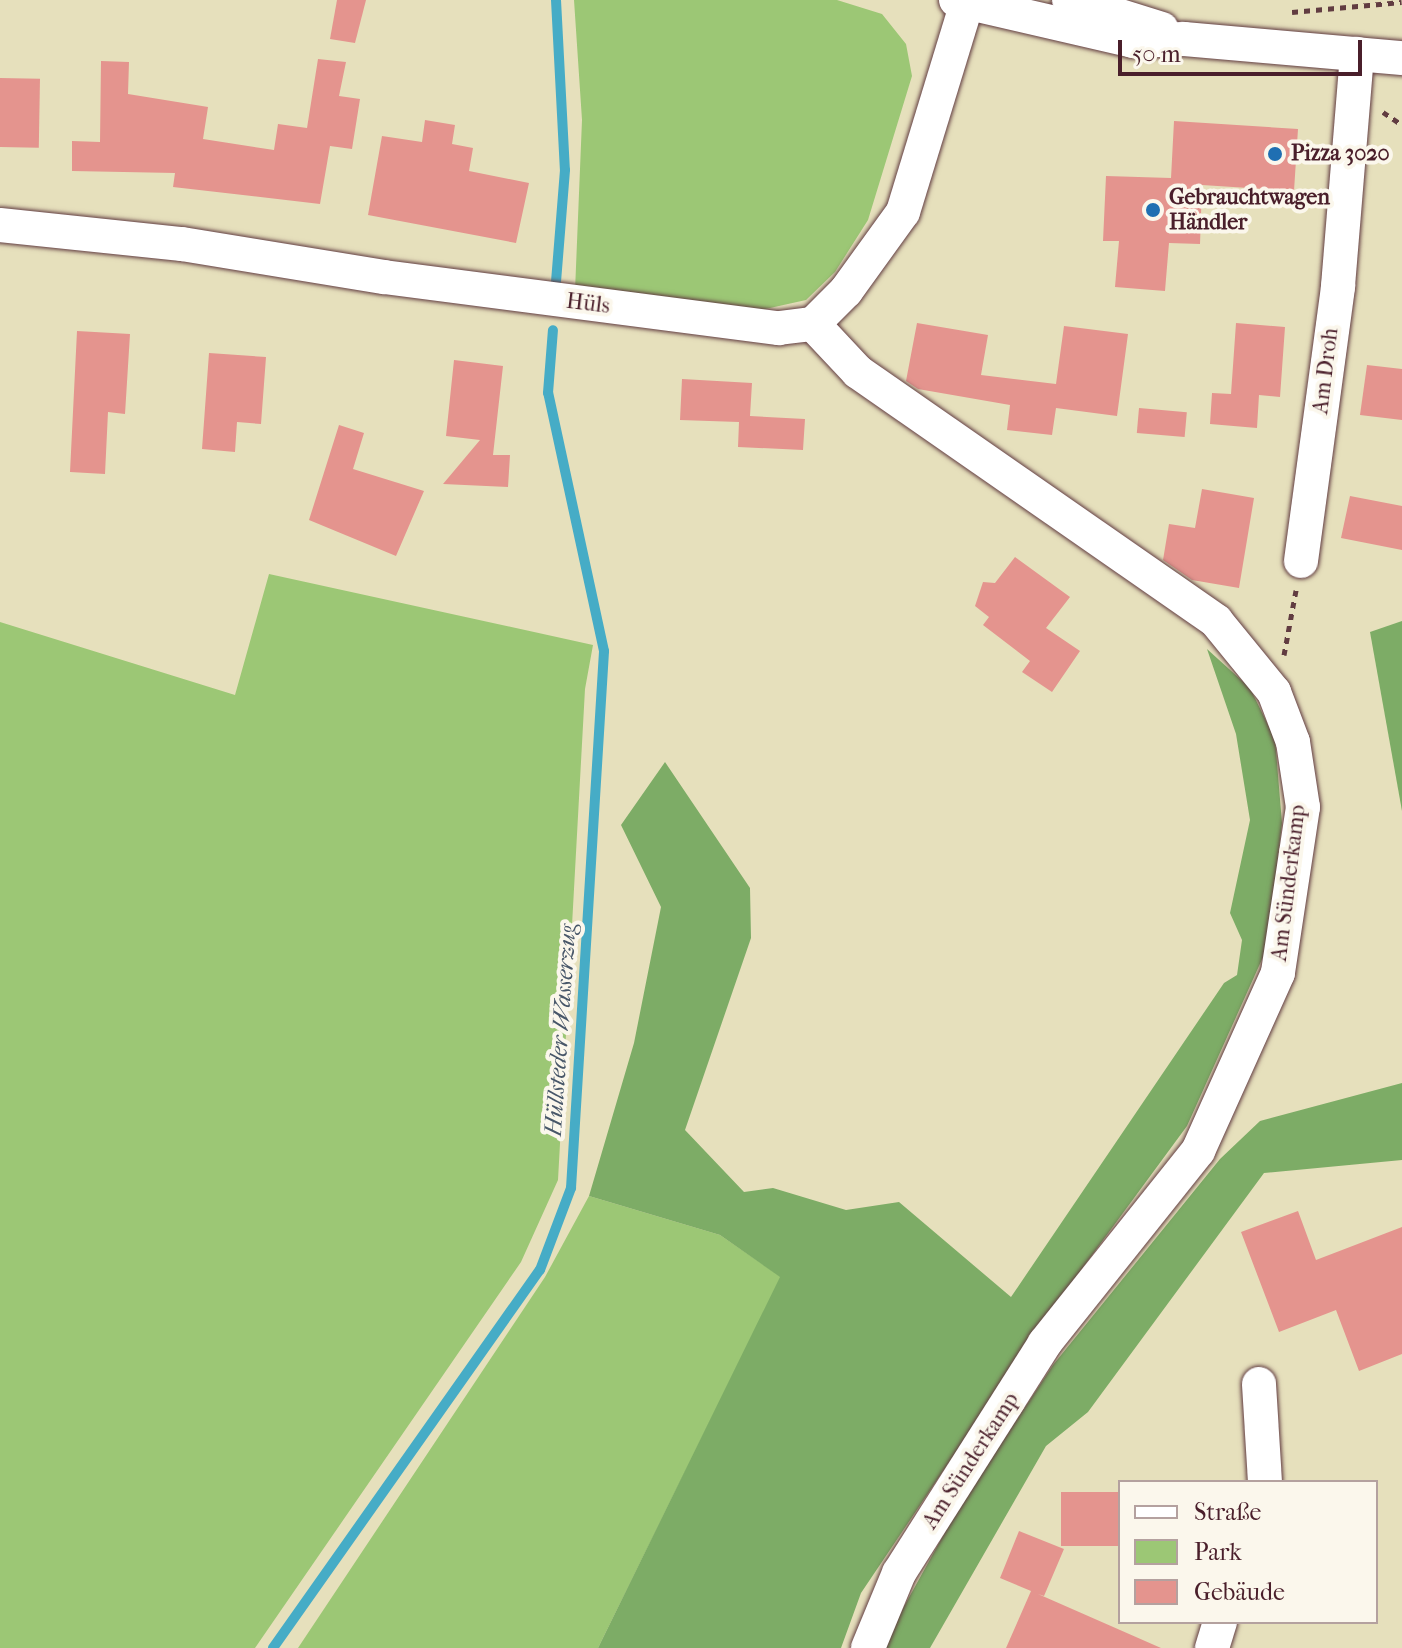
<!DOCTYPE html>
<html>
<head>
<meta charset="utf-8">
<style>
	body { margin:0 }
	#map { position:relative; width:1402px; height:1648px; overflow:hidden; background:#e6e0bc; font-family:"IM FELL French Canon",serif }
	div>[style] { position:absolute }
	.green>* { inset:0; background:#9cc775 }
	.forest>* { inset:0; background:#7dac66 }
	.stream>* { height:10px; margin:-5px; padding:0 5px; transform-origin:5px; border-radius:5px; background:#46acc6 }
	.building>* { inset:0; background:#e4948e; transform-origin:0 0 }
	.path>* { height:5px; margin-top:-2.5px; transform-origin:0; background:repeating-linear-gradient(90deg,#613c41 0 6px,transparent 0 12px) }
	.roads { filter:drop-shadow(0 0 2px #613c41) drop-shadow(0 0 2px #613c41) }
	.minor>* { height:34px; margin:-17px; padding:0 17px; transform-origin:17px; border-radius:17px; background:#fff }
	.dots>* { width:22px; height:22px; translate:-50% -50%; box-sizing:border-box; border:4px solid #fbf7ec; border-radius:50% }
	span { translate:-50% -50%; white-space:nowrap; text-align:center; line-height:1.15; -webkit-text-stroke:8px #fbf7ec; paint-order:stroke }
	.poi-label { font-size:22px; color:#4a1f2b; font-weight:700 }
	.left { translate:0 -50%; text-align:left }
	.street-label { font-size:22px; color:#4a1f2b }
	.water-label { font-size:24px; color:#485769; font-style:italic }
	.legend { position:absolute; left:1118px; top:1480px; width:260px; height:144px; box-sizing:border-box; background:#fbf7ec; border:2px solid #b4a19f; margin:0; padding:10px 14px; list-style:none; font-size:24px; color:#4a1f2b }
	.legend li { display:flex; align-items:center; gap:16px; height:40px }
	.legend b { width:40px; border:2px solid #b4a19f }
	.scale { position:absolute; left:1118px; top:40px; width:244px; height:36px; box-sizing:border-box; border:4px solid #4a1f2b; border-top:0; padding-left:10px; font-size:24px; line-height:28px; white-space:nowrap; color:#4a1f2b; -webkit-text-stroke:6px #fbf7ec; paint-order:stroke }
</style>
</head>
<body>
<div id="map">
	<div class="green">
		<div style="clip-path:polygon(574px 0,837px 0,882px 14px,906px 44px,912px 76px,868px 220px,835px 272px,806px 300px,761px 310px,575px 291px,582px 120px)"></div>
		<div style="clip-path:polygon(269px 574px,593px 645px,585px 689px,558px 1180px,521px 1262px,255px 1648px,0 1648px,0 622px,235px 695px)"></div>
		<div style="clip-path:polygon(589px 1196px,720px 1235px,781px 1277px,598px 1648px,298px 1648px,545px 1277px)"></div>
	</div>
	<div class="forest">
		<div style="clip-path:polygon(1402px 621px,1402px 811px,1370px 632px)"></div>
		<div style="clip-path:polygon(1207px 649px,1250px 688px,1275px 739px,1282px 823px,1268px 946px,1187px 1126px,1048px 1315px,861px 1593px,841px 1648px,598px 1648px,780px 1277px,720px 1235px,589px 1196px,634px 1043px,661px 907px,621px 825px,665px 762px,750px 888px,751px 938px,685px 1130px,744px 1192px,773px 1188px,846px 1210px,899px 1202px,1011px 1297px,1224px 983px,1237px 975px,1242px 940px,1230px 913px,1250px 820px,1236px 734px)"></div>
		<div style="clip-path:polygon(1402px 1083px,1402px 1160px,1264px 1173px,1088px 1412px,1046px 1446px,930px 1648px,881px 1648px,959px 1507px,1053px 1365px,1220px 1159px,1260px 1121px)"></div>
	</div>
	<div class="stream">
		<div style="left:556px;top:0;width:170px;rotate:87deg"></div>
		<div style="left:565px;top:170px;width:113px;rotate:94.6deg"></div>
		<div style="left:273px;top:1648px;width:463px;rotate:-54.8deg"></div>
		<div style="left:540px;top:1270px;width:88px;rotate:-69.3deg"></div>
		<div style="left:571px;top:1188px;width:538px;rotate:-86.48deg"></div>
		<div style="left:604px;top:651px;width:264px;rotate:-102.2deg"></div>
		<div style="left:548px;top:393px;width:63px;rotate:-85.5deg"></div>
	</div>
	<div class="building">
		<div style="clip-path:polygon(337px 0,366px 0,355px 43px,330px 39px)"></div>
		<div style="clip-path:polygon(318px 59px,346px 62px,339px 96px,360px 99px,352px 149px,330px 146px,320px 204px,173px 187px,175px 173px,72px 171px,72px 141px,100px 142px,101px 61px,129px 62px,128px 94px,208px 107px,203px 139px,274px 150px,278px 124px,307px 128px)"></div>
		<div style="left:0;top:78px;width:40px;height:69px;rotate:1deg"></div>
		<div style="clip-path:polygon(425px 120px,455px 125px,452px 144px,473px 148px,469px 171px,529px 183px,516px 243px,368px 215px,382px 136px,422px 142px)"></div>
		<div style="clip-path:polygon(1174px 121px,1298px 129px,1294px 191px,1202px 185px,1200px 244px,1169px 243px,1165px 291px,1115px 287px,1119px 241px,1103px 241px,1106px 176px,1171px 178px)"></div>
		<div style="clip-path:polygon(917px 323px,988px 335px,981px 375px,1056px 384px,1064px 326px,1128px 334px,1117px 416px,1056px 408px,1052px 435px,1007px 430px,1010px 405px,918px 389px,906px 381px)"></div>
		<div style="clip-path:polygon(1236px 323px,1285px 327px,1280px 397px,1259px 395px,1257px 428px,1210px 424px,1212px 393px,1231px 394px)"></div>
		<div style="clip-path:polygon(77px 331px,130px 334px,125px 414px,108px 412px,105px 474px,70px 472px)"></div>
		<div style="clip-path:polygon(209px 353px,266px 357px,261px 424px,237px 422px,235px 452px,202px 449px)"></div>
		<div style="clip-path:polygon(454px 360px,503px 366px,493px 455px,510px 455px,508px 487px,443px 484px,480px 440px,446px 436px)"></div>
		<div style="clip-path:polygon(1367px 365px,1402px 369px,1402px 420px,1360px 415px)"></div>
		<div style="clip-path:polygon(682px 379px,752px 383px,750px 416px,805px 419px,803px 450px,738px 447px,739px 422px,680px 420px)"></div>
		<div style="left:1139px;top:408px;width:48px;height:25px;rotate:5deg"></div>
		<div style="clip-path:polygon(339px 425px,364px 433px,353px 469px,424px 491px,396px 556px,309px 520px)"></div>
		<div style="clip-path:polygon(1202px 489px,1254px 498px,1239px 588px,1192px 580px,1163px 560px,1169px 524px,1195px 528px)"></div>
		<div style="clip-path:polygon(1350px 496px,1402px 506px,1402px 550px,1341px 538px)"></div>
		<div style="clip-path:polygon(1015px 557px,1070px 597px,1046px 628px,1080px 651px,1052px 692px,1022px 672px,1030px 661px,983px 625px,989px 617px,975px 606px,983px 582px,995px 583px)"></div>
		<div style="clip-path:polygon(1298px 1211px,1316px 1260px,1402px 1227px,1402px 1354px,1359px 1371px,1336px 1310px,1279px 1332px,1241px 1232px)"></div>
		<div style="left:1120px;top:1492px;width:54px;height:59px;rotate:90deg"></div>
		<div style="clip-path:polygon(1019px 1531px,1064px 1549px,1044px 1596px,1038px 1594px,1161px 1648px,1006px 1648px,1031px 1591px,1000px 1578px)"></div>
	</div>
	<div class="path">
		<div style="left:1292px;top:12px;width:110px;rotate:-5.2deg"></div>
		<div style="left:1383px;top:112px;width:23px;rotate:34deg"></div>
		<div style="left:1284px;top:655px;width:66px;rotate:-79.5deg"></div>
	</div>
	<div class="roads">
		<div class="minor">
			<div style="left:956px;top:0;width:182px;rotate:13deg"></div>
			<div style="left:1133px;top:41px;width:51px;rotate:-2.2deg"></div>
			<div style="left:1184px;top:39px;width:219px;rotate:5deg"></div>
			<div style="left:1069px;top:0;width:97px;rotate:17.3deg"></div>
			<div style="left:0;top:225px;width:183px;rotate:6deg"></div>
			<div style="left:182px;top:244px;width:205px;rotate:9.3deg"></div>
			<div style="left:384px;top:277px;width:398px;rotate:7.4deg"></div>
			<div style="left:779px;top:328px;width:34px;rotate:-7deg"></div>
			<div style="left:813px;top:324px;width:47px;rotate:-45deg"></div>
			<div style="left:846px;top:291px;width:97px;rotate:-54.2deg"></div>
			<div style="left:903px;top:212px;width:222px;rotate:-73deg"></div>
			<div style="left:813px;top:324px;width:66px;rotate:46.8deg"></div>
			<div style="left:858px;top:372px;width:436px;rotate:34.8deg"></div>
			<div style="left:1216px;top:621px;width:92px;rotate:50.8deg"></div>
			<div style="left:1274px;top:692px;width:53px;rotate:69.2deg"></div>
			<div style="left:1293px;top:742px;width:66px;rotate:81.3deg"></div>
			<div style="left:1303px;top:807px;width:168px;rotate:98.6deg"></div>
			<div style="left:1278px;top:973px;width:195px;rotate:114.2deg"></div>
			<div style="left:1198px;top:1151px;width:246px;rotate:128.6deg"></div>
			<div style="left:1045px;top:1343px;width:272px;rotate:122.4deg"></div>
			<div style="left:899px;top:1573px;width:81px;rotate:112.5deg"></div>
			<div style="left:1301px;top:561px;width:277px;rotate:-82.3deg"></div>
			<div style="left:1338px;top:286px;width:233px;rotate:-85.3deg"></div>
			<div style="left:1259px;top:1384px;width:98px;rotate:86.5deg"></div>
			<div style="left:1212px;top:1648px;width:27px;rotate:-73deg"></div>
		</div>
	</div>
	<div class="dots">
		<div style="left:1275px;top:154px;background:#1f6fb2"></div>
		<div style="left:1153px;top:210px;background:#1f6fb2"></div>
	</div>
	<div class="poi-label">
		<span class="left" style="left:1291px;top:154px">Pizza 3020</span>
		<span class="left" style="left:1169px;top:210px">Gebrauchtwagen<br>Händler</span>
	</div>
	<div class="street-label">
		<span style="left:588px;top:304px;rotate:7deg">Hüls</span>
		<span style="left:1326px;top:371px;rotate:-83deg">Am Droh</span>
		<span style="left:1289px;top:883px;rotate:-83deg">Am Sünderkamp</span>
		<span style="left:971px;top:1461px;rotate:-57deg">Am Sünderkamp</span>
	</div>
	<div class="water-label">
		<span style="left:561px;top:1030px;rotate:-86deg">Hüllsteder Wasserzug</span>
	</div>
	<ul class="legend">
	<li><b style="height:10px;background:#fff"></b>Straße</li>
	<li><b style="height:22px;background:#9cc775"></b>Park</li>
	<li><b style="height:22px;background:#e4948e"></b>Gebäude</li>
	</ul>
	<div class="scale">50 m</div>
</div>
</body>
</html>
